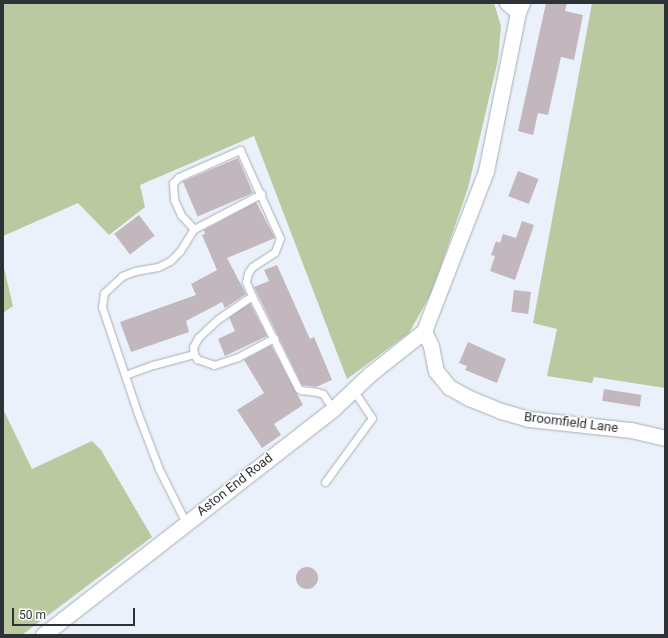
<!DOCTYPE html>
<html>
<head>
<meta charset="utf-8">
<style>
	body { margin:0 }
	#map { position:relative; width:668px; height:638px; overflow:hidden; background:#eaf1fa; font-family:Roboto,sans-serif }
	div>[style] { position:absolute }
	.green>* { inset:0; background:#bac9a0 }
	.building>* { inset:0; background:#c2b7bc; transform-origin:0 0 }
	.round { border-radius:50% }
	.roads { filter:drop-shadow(0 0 1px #a7adb6) drop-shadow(0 0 1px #a7adb6) }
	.service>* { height:7px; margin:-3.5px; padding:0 3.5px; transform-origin:3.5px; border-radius:3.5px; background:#fff }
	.minor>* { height:15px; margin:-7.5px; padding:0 7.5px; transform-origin:7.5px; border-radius:7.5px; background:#fff }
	span { translate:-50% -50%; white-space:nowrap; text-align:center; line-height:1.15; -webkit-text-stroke:3px #fdfdfd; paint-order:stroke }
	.street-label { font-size:13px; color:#2f3236 }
	.frame { position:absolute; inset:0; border:4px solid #2f3236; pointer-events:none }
	.scale { position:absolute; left:12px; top:608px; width:123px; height:18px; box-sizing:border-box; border:2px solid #2f3236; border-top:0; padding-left:5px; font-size:12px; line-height:14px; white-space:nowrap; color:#2f3236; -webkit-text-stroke:3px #fdfdfd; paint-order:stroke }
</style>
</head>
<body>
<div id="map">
	<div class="green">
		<div style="clip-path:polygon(3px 3px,494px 3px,501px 26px,498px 60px,468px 188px,432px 292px,409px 333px,347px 379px,254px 136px,140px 185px,145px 207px,109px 235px,78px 203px,3px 236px)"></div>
		<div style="clip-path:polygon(592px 3px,665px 3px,665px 388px,594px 377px,592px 383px,547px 376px,557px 329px,533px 323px)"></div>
		<div style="clip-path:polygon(3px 264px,13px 306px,3px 313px)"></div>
		<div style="clip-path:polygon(3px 409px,32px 469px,92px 441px,101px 450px,152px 537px,22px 635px,3px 635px)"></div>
	</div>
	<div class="building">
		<div style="clip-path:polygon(546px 3px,567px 3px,565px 11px,583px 15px,574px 60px,561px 57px,548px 115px,538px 113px,533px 135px,518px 131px)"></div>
		<div style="left:238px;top:158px;width:38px;height:60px;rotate:67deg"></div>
		<div style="left:518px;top:171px;width:22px;height:27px;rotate:21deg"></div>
		<div style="clip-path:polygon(256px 202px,275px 238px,227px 258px,246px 294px,225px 308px,222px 302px,186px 321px,189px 332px,131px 352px,120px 322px,196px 295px,191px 284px,217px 270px,202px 235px,205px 234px,204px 230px)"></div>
		<div style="left:139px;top:215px;width:26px;height:31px;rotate:53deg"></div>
		<div style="clip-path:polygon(522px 221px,534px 225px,515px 280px,490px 271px,495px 256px,491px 255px,496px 241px,500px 243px,503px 234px,516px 238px)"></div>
		<div style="clip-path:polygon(277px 265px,310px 339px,314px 337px,332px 380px,316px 387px,302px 385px,254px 287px,269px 281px,264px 270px)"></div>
		<div style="left:514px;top:290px;width:17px;height:22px;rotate:7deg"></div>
		<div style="clip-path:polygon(250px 303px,267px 336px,225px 356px,218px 339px,235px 331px,229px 317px)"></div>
		<div style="clip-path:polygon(468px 342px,506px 359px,497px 383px,465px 370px,467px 366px,459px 363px)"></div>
		<div style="clip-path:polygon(271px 345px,303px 405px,274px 424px,281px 435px,262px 448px,237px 410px,264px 393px,244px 360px)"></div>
		<div style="left:604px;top:389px;width:38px;height:12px;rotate:9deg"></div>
		<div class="round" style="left:296px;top:567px;width:22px;height:22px"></div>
	</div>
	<div class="roads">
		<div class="service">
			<div style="left:194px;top:229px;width:19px;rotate:-133deg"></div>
			<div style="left:181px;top:215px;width:17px;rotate:-114deg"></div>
			<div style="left:174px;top:199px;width:16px;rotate:-94deg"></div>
			<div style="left:173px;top:183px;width:8px;rotate:-45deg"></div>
			<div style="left:179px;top:177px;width:67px;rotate:-23.9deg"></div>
			<div style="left:240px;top:150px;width:97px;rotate:65.6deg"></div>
			<div style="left:280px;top:238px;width:15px;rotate:110deg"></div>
			<div style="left:275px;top:252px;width:27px;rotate:147deg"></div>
			<div style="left:252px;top:267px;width:7px;rotate:124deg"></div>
			<div style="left:248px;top:273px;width:9px;rotate:103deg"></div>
			<div style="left:246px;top:282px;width:15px;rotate:67deg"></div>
			<div style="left:252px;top:296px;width:103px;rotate:63.4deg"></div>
			<div style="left:298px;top:388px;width:4px;rotate:34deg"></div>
			<div style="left:301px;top:390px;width:16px;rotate:7deg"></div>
			<div style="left:317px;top:392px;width:6px;rotate:18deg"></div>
			<div style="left:323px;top:394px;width:18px;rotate:56deg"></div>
			<div style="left:252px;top:296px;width:41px;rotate:145.9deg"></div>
			<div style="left:218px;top:319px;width:16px;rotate:137deg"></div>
			<div style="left:206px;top:330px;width:11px;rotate:135deg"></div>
			<div style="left:198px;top:338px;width:10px;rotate:119deg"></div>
			<div style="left:193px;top:347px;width:7px;rotate:82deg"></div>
			<div style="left:194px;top:354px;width:6px;rotate:59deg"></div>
			<div style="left:197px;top:359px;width:18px;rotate:19deg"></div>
			<div style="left:214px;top:365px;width:25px;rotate:-18deg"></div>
			<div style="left:238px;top:357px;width:41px;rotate:-27.8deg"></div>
			<div style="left:125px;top:375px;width:30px;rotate:-20deg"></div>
			<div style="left:153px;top:365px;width:42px;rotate:-15deg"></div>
			<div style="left:325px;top:482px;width:79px;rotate:-53.7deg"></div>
			<div style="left:372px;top:418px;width:34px;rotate:-124deg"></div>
			<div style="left:186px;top:523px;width:60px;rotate:-116.6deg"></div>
			<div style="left:159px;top:469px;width:59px;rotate:-110.9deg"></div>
			<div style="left:138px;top:414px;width:113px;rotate:-108.6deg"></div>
			<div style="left:102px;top:307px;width:14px;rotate:-82deg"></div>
			<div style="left:104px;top:293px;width:25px;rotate:-43deg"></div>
			<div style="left:122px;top:276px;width:14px;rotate:-21deg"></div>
			<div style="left:135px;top:271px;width:23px;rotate:-10deg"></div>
			<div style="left:158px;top:267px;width:13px;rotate:-27deg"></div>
			<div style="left:170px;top:261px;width:14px;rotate:-45deg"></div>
			<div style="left:180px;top:251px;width:26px;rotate:-58deg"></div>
			<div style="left:194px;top:229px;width:76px;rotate:-27.6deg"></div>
		</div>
		<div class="minor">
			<div style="left:507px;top:3px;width:14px;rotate:39deg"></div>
			<div style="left:424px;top:331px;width:172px;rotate:-68.8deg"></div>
			<div style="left:486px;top:171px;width:162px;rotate:-78.6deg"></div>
			<div style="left:518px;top:12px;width:10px;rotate:-66deg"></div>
			<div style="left:424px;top:331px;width:17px;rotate:65deg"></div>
			<div style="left:431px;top:346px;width:25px;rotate:79deg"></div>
			<div style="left:436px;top:371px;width:21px;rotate:51deg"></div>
			<div style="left:449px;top:387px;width:23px;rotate:29deg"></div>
			<div style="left:469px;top:398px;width:35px;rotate:22deg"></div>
			<div style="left:501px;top:411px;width:29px;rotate:16deg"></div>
			<div style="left:529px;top:419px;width:103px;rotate:6.2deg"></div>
			<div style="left:631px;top:430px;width:35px;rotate:13deg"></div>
			<div style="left:43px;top:635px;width:368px;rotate:-37.9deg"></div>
			<div style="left:333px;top:409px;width:51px;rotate:-43.4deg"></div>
			<div style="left:370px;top:374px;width:69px;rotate:-38.5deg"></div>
		</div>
	</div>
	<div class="street-label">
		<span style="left:571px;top:423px;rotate:7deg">Broomfield Lane</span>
		<span style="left:235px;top:485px;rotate:-38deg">Aston End Road</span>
	</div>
	<div class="frame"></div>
	<div class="scale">50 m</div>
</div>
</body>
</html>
